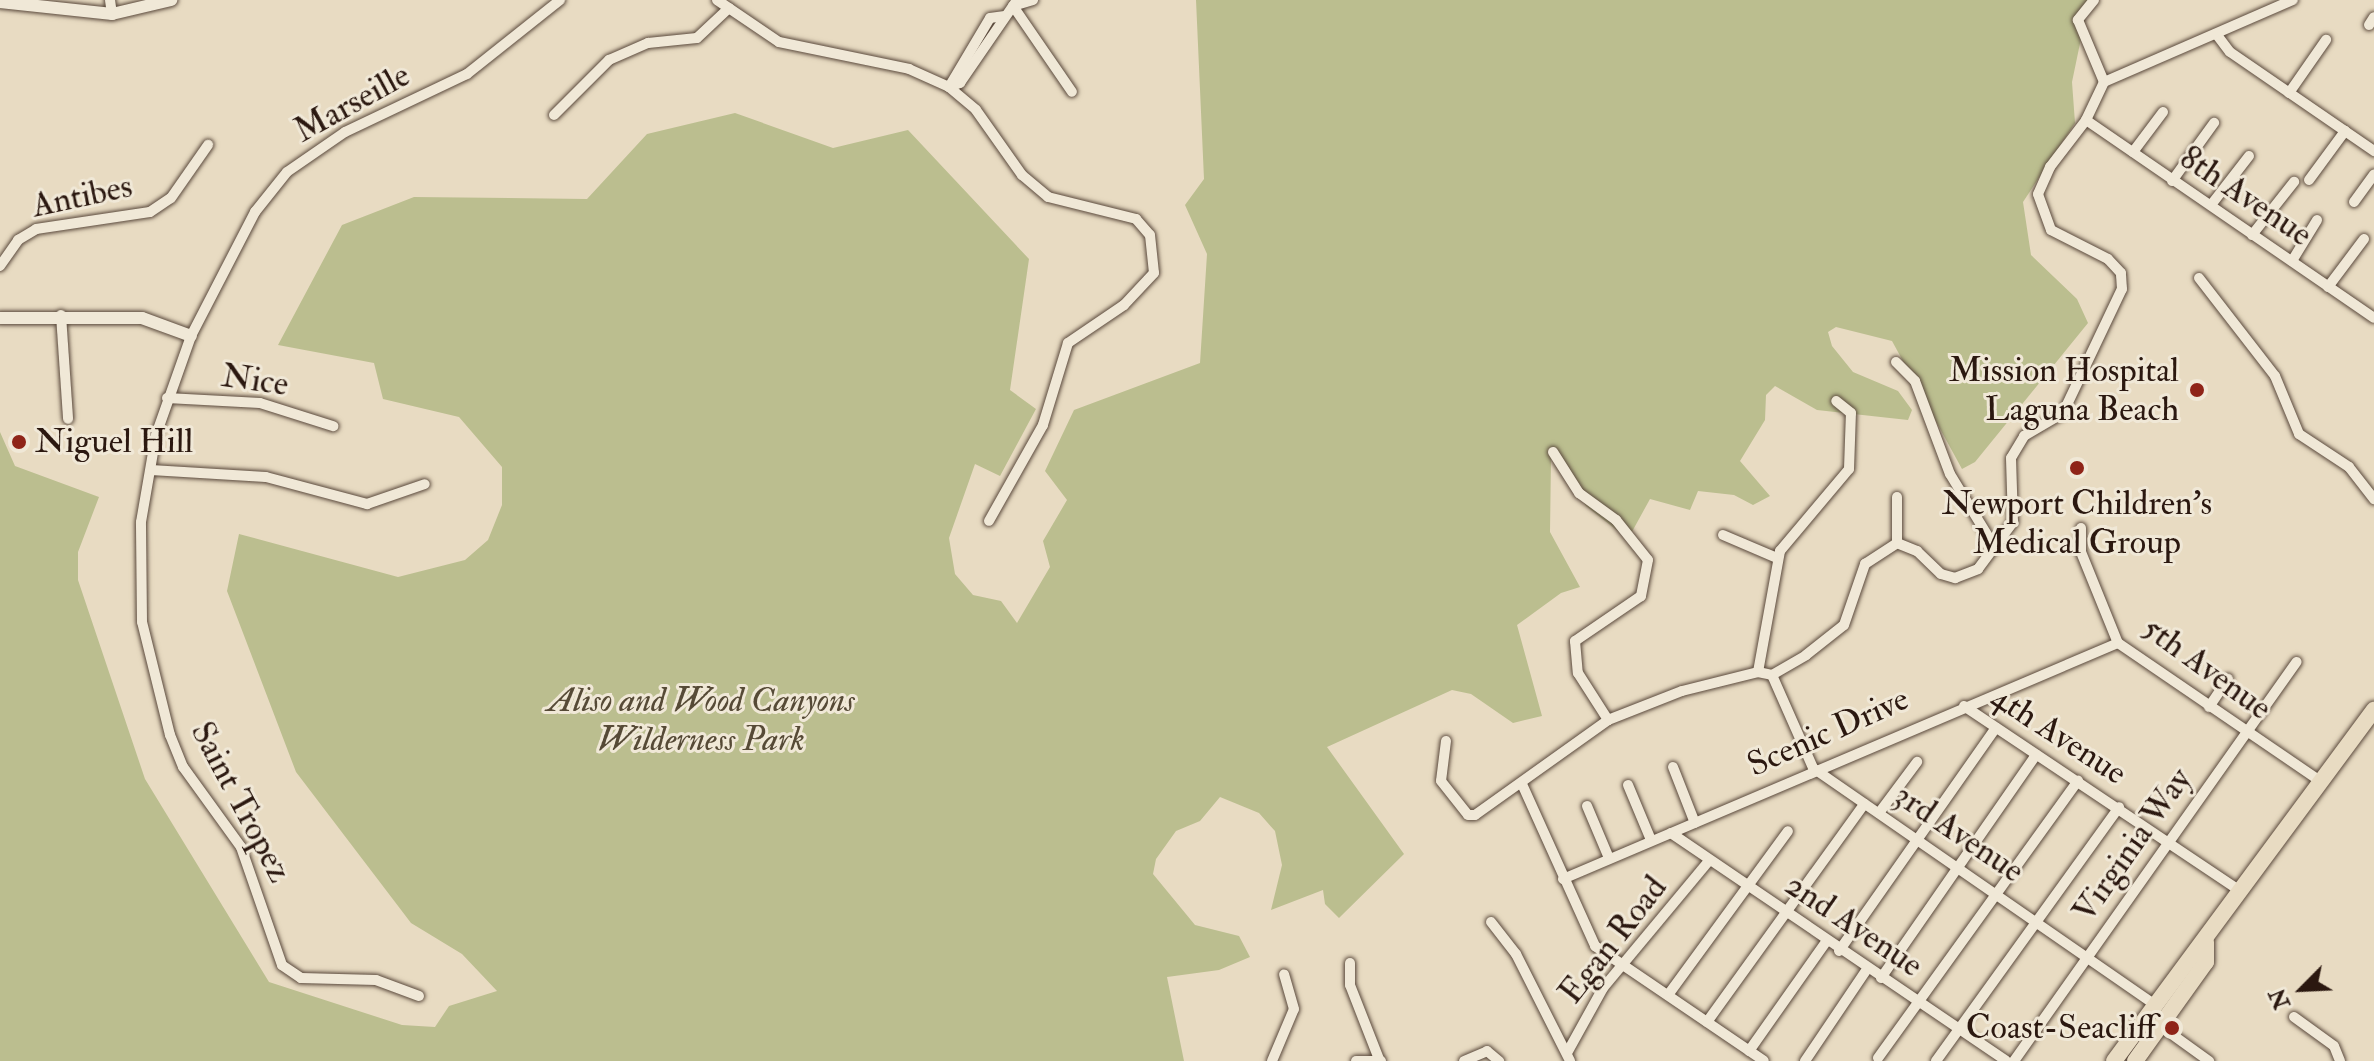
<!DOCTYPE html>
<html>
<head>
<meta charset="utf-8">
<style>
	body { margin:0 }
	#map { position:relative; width:2374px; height:1061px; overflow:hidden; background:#e8dbc2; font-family:"IM FELL Double Pica",serif }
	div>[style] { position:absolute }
	.green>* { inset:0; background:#bbbe8f }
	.roads { filter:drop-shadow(0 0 2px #5a493c) drop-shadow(0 0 2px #5a493c) }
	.minor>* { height:10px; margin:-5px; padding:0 5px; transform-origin:5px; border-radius:5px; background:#f0e8d7 }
	.tertiary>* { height:12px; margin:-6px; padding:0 6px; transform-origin:6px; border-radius:6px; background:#f0e8d7 }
	.trunk>* { height:16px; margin:-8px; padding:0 8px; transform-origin:8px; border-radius:8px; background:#e8dbc2 }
	.dots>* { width:22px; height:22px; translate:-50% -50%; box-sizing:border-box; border:4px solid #f0e8d7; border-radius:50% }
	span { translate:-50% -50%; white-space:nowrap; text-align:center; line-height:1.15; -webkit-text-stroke:6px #f0e8d7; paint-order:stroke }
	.street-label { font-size:34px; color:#2b1810 }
	.poi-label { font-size:34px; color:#2b1810 }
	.right { translate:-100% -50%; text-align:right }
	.left { translate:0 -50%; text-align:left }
	.park-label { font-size:34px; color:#564a36; font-style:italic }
	.north { position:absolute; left:2262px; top:949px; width:80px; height:80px; -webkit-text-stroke:6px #f0e8d7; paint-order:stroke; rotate:246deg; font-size:22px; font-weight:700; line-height:32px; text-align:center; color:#2b1810 }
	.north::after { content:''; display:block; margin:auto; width:28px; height:36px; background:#2b1810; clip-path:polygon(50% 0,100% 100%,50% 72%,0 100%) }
</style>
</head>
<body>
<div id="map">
	<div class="green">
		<div style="clip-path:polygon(1196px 0,2089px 0,2072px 82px,2075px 123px,2023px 202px,2031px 255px,2077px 299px,2088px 323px,1975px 462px,1962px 469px,1892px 341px,1836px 327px,1828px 332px,1832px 346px,1853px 372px,1898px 391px,1912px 410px,1908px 420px,1817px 410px,1775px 386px,1766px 395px,1765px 420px,1740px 461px,1770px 496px,1753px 505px,1734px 495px,1698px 491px,1690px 510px,1650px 499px,1628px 539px,1586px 506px,1561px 461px,1551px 459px,1550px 532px,1580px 587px,1561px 593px,1517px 625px,1542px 716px,1513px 723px,1471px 694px,1452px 690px,1327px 747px,1404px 854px,1339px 918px,1325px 904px,1323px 890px,1271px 910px,1282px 865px,1275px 831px,1259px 813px,1220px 797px,1200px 821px,1176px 831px,1156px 859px,1153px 874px,1195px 925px,1239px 936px,1250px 957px,1219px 970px,1167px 977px,1184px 1061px,0 1061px,0 432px,15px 466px,99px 497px,78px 552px,78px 580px,145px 779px,269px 982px,402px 1025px,435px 1027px,449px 1006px,497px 991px,462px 954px,411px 923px,296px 772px,227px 591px,239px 534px,398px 577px,465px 560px,488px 540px,502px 505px,502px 467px,459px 417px,383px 399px,374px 363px,278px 345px,342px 225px,414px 197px,587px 199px,647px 134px,735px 113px,833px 148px,908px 130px,1029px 259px,1010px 390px,1036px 409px,1000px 476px,975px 464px,949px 538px,955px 574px,973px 595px,1001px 601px,1017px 623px,1050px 567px,1043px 541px,1067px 500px,1045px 471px,1074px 410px,1200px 363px,1207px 254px,1185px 205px,1204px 179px)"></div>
	</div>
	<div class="roads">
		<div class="minor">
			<div style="left:110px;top:0;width:14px;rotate:82deg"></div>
			<div style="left:717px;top:0;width:75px;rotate:34.1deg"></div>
			<div style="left:779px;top:42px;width:133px;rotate:11.7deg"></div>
			<div style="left:909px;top:69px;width:44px;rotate:24.2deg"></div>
			<div style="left:949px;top:87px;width:35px;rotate:40deg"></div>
			<div style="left:976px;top:110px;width:80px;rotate:54.7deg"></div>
			<div style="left:1022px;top:175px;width:34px;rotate:40deg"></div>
			<div style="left:1048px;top:197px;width:91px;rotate:14deg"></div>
			<div style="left:1136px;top:219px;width:21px;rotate:49deg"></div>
			<div style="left:1150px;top:235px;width:38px;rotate:84deg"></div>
			<div style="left:1154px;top:273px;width:44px;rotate:133.2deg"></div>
			<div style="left:1124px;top:305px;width:68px;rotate:145.8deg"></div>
			<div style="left:1068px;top:343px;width:86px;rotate:107deg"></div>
			<div style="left:1043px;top:425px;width:110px;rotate:119.4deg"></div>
			<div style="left:2094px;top:0;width:26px;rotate:129deg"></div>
			<div style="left:2078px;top:20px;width:67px;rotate:67.2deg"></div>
			<div style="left:1013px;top:6px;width:104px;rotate:55.5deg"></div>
			<div style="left:1013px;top:6px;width:21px;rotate:-17deg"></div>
			<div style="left:2369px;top:25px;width:9px;rotate:-58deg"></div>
			<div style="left:2217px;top:35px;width:21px;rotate:53deg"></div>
			<div style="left:2230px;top:52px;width:175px;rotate:34.5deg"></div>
			<div style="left:949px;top:87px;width:12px;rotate:-20deg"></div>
			<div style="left:960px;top:83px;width:101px;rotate:-55.5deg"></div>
			<div style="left:949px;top:87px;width:80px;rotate:-59.3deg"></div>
			<div style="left:990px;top:18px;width:15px;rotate:-8deg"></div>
			<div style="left:2289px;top:93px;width:65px;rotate:-55.1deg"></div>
			<div style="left:554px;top:115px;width:78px;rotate:-45deg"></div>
			<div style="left:609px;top:60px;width:43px;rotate:-23.6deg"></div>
			<div style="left:648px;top:43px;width:49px;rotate:-5.8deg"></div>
			<div style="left:697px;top:38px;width:44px;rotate:-43.2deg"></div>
			<div style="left:2086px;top:120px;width:349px;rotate:34.5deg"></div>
			<div style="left:2133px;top:152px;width:50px;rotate:-53.1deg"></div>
			<div style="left:2309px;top:180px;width:61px;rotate:-53.7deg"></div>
			<div style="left:2172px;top:181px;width:72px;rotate:-54.1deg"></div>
			<div style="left:2354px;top:202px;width:34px;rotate:-54deg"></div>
			<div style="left:2211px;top:205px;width:62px;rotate:-52.2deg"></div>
			<div style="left:2252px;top:235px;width:68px;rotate:-51.6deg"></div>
			<div style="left:2292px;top:261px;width:48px;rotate:-58.6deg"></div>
			<div style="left:0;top:266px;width:32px;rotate:-55deg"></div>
			<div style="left:18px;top:240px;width:21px;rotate:-31deg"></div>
			<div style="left:36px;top:229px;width:115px;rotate:-8.5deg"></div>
			<div style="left:150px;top:212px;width:25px;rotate:-34deg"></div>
			<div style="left:171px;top:198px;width:65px;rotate:-55.1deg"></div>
			<div style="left:2199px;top:278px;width:124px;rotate:52.2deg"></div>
			<div style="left:2275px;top:376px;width:63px;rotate:67.5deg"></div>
			<div style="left:2299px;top:434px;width:60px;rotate:33.4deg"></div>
			<div style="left:2349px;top:467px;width:41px;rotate:52deg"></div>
			<div style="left:2328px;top:287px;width:60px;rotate:-53.1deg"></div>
			<div style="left:61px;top:315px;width:104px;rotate:86.1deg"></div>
			<div style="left:1896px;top:362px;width:27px;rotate:45deg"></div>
			<div style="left:1915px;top:381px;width:99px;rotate:69.4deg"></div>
			<div style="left:1950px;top:474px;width:84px;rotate:58.6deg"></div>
			<div style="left:167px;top:398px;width:93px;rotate:3.1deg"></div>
			<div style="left:260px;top:403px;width:77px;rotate:17.5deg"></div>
			<div style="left:1553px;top:452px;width:49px;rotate:57.6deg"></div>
			<div style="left:1579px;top:493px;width:46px;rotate:36.1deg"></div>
			<div style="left:1616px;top:520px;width:51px;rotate:51.3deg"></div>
			<div style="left:1648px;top:560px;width:37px;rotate:101deg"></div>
			<div style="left:1641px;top:596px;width:80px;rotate:145.7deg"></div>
			<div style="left:1575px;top:641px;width:32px;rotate:85deg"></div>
			<div style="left:1578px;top:673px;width:56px;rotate:57.4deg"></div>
			<div style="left:151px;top:470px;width:115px;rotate:3.5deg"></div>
			<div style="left:266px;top:477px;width:105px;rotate:15deg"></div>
			<div style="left:367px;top:504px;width:61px;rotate:-19deg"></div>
			<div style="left:2081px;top:528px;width:24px;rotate:90deg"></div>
			<div style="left:2081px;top:552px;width:98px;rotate:67.9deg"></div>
			<div style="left:2118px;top:643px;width:247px;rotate:34.3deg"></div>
			<div style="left:1723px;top:535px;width:59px;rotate:23.1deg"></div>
			<div style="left:1897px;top:543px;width:46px;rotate:-90deg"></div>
			<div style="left:1758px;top:672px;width:123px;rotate:-79.7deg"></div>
			<div style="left:1780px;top:551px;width:107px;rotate:-49.9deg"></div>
			<div style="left:1849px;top:469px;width:56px;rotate:-88deg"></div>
			<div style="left:1851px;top:413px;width:19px;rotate:-141deg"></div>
			<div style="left:1772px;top:675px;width:102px;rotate:66.2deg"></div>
			<div style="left:1813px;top:768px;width:415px;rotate:34.7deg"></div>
			<div style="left:1964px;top:706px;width:334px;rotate:33.8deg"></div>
			<div style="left:2209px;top:707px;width:34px;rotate:-56deg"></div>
			<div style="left:1446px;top:741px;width:40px;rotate:97.1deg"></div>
			<div style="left:1441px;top:781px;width:43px;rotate:51.5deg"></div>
			<div style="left:1468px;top:815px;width:7px"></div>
			<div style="left:1475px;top:815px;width:163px;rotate:-35.5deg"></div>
			<div style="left:1608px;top:720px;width:79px;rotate:-21.4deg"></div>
			<div style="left:1682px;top:691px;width:78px;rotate:-14deg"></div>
			<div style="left:1758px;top:672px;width:14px;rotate:12deg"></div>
			<div style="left:1772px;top:675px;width:39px;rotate:-30deg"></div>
			<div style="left:1806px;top:655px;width:48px;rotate:-38.3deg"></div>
			<div style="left:1844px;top:625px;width:65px;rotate:-71deg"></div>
			<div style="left:1865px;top:564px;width:38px;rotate:-33deg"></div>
			<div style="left:1897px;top:543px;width:22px;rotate:22deg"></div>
			<div style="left:1917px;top:551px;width:33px;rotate:44deg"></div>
			<div style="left:1941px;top:574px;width:15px;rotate:16deg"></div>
			<div style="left:1955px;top:578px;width:25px;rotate:-21deg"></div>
			<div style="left:1978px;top:569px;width:59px;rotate:-53.3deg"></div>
			<div style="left:2013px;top:522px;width:64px;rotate:-91.8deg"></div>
			<div style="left:2011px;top:458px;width:26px;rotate:-59deg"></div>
			<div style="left:2024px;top:436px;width:45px;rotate:-30.5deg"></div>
			<div style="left:2063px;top:413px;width:137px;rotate:-64.6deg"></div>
			<div style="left:2122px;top:289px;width:16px;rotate:-94deg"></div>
			<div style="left:2121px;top:273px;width:19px;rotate:-133deg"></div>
			<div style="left:2108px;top:259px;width:64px;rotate:-153deg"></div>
			<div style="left:2051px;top:230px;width:38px;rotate:-110deg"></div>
			<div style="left:2038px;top:194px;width:30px;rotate:-66deg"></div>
			<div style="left:2050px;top:167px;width:59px;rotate:-52.5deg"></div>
			<div style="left:2086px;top:120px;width:42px;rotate:-64.7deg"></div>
			<div style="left:2104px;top:82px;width:206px;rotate:-23.5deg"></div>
			<div style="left:1673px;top:767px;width:60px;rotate:68.6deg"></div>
			<div style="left:1522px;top:784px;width:178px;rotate:65.7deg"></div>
			<div style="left:1595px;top:946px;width:204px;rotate:34.2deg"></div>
			<div style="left:1628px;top:785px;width:60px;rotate:67.3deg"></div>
			<div style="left:1587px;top:806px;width:56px;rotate:67.1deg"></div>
			<div style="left:1879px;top:813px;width:64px;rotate:-53.3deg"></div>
			<div style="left:1671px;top:833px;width:405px;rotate:34.2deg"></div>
			<div style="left:1563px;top:879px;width:603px;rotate:-23.04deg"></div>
			<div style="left:1491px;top:922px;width:41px;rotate:52deg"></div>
			<div style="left:1516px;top:954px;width:120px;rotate:63.2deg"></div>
			<div style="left:1839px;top:951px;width:273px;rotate:-54.9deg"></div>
			<div style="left:1350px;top:963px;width:22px;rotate:90deg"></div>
			<div style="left:1350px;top:985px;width:79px;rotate:68.6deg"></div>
			<div style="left:1881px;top:978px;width:272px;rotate:-55.2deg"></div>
			<div style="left:1668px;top:995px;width:203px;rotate:-53.8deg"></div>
			<div style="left:419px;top:996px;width:46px;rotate:-159.6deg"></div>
			<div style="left:376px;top:980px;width:75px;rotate:-178.5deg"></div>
			<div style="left:301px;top:978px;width:23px;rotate:-146deg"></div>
			<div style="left:282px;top:965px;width:125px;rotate:-109.2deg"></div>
			<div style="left:241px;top:847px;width:99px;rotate:-125.9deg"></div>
			<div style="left:183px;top:767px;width:35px;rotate:-112deg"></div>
			<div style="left:170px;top:735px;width:116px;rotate:-103.9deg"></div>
			<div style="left:142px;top:622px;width:100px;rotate:-90.6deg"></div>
			<div style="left:141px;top:522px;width:88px;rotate:-80.2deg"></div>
			<div style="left:156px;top:435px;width:105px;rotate:-70.5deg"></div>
			<div style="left:191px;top:336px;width:140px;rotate:-62.7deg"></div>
			<div style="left:255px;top:212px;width:51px;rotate:-51.3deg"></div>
			<div style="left:287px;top:172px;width:70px;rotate:-34.6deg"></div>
			<div style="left:345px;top:132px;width:135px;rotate:-25.4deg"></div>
			<div style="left:467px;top:74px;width:119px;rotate:-38.5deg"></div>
			<div style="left:2294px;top:1017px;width:49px;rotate:35.9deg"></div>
			<div style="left:2334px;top:1046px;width:16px;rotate:68deg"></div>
			<div style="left:1707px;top:1022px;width:269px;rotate:-54.2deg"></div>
			<div style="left:2159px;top:1025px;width:62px;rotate:35.8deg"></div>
			<div style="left:1749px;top:1051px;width:133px;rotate:-54.8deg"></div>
			<div style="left:1567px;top:1053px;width:74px;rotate:-61deg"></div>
			<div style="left:1603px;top:988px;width:164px;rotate:-50.2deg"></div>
			<div style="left:1878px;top:1058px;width:342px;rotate:-54.2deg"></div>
			<div style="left:1272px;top:1061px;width:56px;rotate:-67.1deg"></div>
			<div style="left:1294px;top:1009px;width:36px;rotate:-106deg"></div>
			<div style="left:1356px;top:1061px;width:25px"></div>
			<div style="left:1464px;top:1061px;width:25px;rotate:-23deg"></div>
			<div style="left:1487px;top:1051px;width:16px;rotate:40deg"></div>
			<div style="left:1805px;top:1061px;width:111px;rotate:-56deg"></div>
			<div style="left:1936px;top:1061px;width:313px;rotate:-54.2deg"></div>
			<div style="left:2014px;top:1061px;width:489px;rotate:-54.7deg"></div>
		</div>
		<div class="tertiary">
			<div style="left:0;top:2px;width:113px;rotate:6.1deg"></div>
			<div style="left:112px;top:14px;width:61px;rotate:-13.3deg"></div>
			<div style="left:0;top:318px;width:142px"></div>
			<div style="left:142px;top:318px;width:52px;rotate:20.2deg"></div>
		</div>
		<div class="trunk">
			<div style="left:2114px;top:1061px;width:437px;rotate:-53.5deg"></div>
			<div style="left:2135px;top:1061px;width:122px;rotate:-54.4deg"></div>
			<div style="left:2206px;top:962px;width:20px;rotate:-90deg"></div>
		</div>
	</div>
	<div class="dots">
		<div style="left:2197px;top:390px;background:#8f2418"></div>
		<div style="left:19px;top:442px;background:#8f2418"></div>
		<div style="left:2077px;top:468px;background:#8f2418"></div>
		<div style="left:2172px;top:1028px;background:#8f2418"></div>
	</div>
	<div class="street-label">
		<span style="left:352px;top:103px;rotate:-29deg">Marseille</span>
		<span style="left:82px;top:196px;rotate:-12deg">Antibes</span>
		<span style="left:2246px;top:196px;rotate:34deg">8th Avenue</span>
		<span style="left:255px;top:380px;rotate:8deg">Nice</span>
		<span style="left:2207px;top:668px;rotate:36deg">5th Avenue</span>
		<span style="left:1828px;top:732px;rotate:-24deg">Scenic Drive</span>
		<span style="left:2059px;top:735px;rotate:33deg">4th Avenue</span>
		<span style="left:241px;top:802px;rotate:62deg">Saint Tropez</span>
		<span style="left:1959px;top:833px;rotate:34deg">3rd Avenue</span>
		<span style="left:2132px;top:845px;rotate:-55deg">Virginia Way</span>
		<span style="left:1854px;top:925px;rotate:34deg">2nd Avenue</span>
		<span style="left:1613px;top:940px;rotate:-52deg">Egan Road</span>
	</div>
	<div class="poi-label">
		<span class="right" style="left:2179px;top:390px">Mission Hospital<br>Laguna Beach</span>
		<span class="left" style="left:35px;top:442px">Niguel Hill</span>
		<span style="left:2077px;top:523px">Newport Children's<br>Medical Group</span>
		<span class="right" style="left:2156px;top:1028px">Coast-Seacliff</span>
	</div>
	<div class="park-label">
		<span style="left:701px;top:720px">Aliso and Wood Canyons<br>Wilderness Park</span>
	</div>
	<div class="north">N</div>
</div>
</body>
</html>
